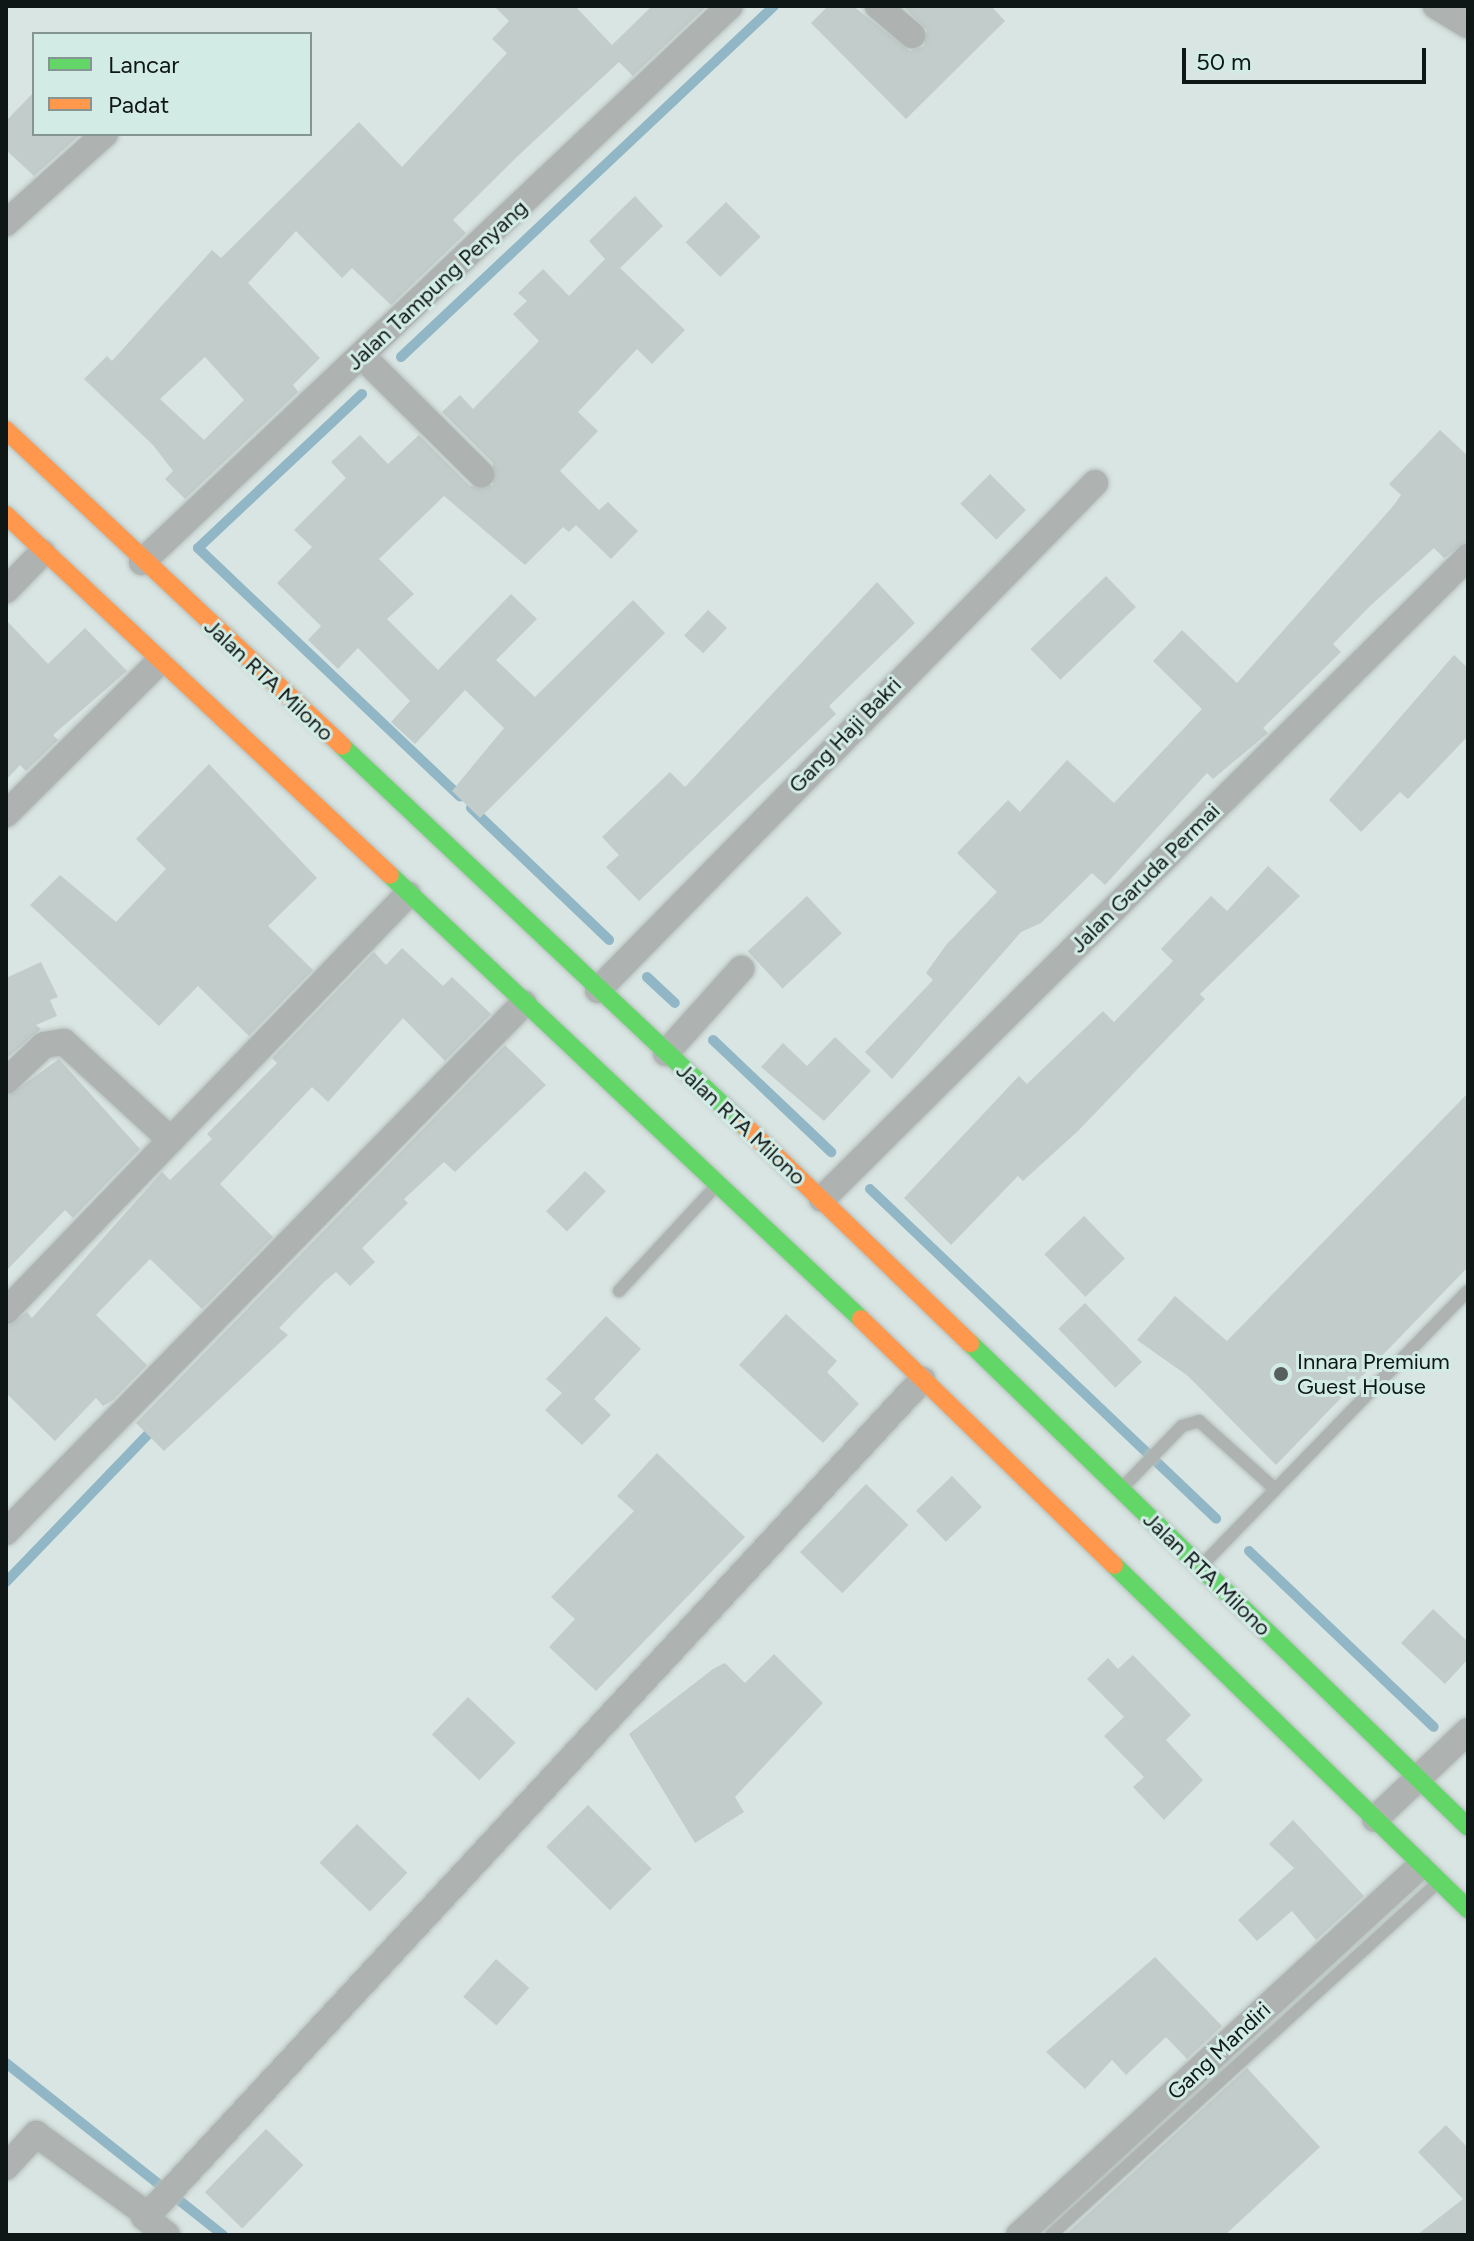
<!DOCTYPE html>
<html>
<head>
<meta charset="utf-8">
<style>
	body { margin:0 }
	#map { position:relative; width:1474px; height:2241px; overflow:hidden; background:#d9e5e2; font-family:Figtree,sans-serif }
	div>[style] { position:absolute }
	.stream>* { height:10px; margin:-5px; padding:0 5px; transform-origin:5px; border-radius:5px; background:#91b6c5 }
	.building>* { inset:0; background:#c2cccb; transform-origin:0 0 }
	.roads { filter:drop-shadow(0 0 2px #b5bfbc) drop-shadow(0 0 2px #b5bfbc) }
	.lane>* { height:12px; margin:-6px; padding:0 6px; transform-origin:6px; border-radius:6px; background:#aeb2b0 }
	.street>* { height:26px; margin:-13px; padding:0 13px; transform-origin:13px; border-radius:13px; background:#aeb2b0 }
	.fast>* { height:18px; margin:-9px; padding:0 9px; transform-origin:9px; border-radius:9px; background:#63d668 }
	.slow>* { height:18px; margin:-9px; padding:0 9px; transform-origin:9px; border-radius:9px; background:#ff974d }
	.dots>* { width:22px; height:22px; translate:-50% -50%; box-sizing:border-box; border:4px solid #d3ebe5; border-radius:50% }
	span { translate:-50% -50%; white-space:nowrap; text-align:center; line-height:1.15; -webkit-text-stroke:6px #d3ebe5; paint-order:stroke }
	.street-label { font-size:22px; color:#0f1716 }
	.poi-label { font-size:22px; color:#0f1716 }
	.left { translate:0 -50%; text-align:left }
	.frame { position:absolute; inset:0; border:8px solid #0f1716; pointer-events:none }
	.legend { position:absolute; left:32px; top:32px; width:280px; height:104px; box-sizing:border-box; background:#d3ebe5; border:2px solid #859692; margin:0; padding:10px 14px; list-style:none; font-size:24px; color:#0f1716 }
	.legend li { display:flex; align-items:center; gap:16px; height:40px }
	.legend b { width:40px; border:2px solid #859692 }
	.scale { position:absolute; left:1182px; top:48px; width:244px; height:36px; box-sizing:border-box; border:4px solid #0f1716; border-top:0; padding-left:10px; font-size:24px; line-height:28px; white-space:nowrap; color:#0f1716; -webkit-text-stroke:6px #d3ebe5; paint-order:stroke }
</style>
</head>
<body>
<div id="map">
	<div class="stream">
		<div style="left:401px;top:357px;width:512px;rotate:-43.26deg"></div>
		<div style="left:362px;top:394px;width:225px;rotate:136.8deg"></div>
		<div style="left:198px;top:548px;width:361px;rotate:43.5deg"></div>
		<div style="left:471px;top:808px;width:191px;rotate:43.7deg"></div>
		<div style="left:647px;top:977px;width:38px;rotate:43deg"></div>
		<div style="left:713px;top:1040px;width:163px;rotate:43.5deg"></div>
		<div style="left:870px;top:1189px;width:478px;rotate:43.6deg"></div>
		<div style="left:1249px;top:1551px;width:255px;rotate:43.6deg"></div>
		<div style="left:6px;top:1582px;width:215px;rotate:-46.1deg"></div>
		<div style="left:6px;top:2063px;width:277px;rotate:38.4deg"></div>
	</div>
	<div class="building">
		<div style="clip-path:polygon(evenodd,494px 6px,575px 6px,612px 45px,652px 6px,707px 6px,633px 76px,619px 62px,521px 153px,453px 220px,466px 233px,391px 305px,352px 268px,342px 278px,296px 231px,248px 283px,320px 358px,293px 385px,298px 392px,185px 499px,165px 479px,173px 471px,153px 445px,84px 379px,107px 356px,112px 361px,212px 250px,221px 258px,359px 122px,402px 167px,507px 53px,492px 39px,509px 21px,494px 6px,205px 357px,244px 400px,204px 440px,160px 399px,205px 357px)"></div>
		<div style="clip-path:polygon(828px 6px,853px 6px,910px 51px,924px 46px,927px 30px,903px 6px,991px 6px,1005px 21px,906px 119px,811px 23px)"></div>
		<div style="clip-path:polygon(34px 92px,34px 134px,81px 134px,34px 176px,6px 150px,6px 121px)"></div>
		<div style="clip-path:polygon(635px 196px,663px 226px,620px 268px,685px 330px,652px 364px,637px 349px,578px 412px,598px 431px,560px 471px,599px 510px,608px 502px,638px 531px,611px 559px,576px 525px,569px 532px,563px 527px,525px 565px,444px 496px,379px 559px,414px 594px,387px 619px,438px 670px,511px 594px,537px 619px,496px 660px,535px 697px,633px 600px,665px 633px,480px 818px,452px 791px,504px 728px,465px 690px,415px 744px,391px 722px,410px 701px,358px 648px,338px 669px,308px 640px,321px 626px,277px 583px,312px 547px,294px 530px,346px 478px,331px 462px,360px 435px,388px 464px,419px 435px,470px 486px,493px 485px,493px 463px,442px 412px,460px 395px,473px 409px,539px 341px,513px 314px,527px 301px,518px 293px,543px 269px,569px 296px,605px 259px,589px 241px)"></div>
		<div style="left:726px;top:202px;width:49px;height:57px;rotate:45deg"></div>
		<div style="clip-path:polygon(1440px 430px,1468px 456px,1468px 541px,1444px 558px,1434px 548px,1369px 607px,1333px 644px,1341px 652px,1263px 728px,1268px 733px,1213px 779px,1207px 773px,1105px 885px,1092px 873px,1041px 923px,1021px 932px,892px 1079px,865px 1052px,933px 980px,926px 973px,946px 945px,997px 892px,957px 853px,1008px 800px,1020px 812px,1067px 760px,1114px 803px,1202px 709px,1153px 661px,1182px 630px,1237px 683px,1394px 505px,1401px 495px,1389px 484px)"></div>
		<div style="left:990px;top:474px;width:51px;height:42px;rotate:45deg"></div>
		<div style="left:1106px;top:576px;width:43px;height:105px;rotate:46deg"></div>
		<div style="clip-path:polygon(877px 582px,915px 623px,829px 706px,836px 714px,639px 901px,606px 867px,619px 855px,602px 837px,670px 772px,685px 787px)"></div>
		<div style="left:708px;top:610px;width:26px;height:35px;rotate:43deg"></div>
		<div style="clip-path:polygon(6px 620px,48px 664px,85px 628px,127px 671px,53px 735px,58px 740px,26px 771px,20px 765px,6px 780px)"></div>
		<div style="clip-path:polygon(1454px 655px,1468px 668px,1468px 736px,1408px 799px,1400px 792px,1361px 832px,1329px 800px)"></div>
		<div style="clip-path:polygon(209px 764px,317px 878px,268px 926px,313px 970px,249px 1036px,198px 986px,159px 1026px,30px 905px,60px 875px,116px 922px,166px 869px,136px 839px)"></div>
		<div style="clip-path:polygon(1268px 866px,1300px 896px,1200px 994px,1205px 999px,1078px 1131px,1023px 1181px,1018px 1176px,951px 1245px,904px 1198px,1019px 1076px,1027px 1084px,1103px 1011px,1114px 1022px,1173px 961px,1161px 949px,1211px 896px,1227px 911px)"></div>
		<div style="left:807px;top:896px;width:51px;height:81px;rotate:47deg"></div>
		<div style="clip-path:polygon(402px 948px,443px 986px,452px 977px,491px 1014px,445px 1061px,403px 1018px,328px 1102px,312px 1087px,220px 1184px,273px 1237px,202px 1309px,150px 1259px,96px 1315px,147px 1365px,113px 1400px,103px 1406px,96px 1398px,55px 1441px,6px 1393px,6px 1327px,27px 1312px,32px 1318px,162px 1172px,170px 1180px,212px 1139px,207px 1134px,277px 1063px,272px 1058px,374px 952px,386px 965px)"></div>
		<div style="clip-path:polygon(41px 962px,58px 997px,50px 1000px,57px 1016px,36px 1025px,41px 1029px,6px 1059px,6px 978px)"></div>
		<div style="clip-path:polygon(835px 1037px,871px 1071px,824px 1121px,761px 1067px,783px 1043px,807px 1066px)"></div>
		<div style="clip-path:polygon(505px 1045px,546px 1085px,455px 1172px,444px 1162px,404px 1199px,408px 1203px,362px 1248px,375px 1262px,350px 1286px,336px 1272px,324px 1282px,279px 1328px,288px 1335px,164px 1451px,136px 1423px)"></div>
		<div style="clip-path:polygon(59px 1059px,140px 1149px,73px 1218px,65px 1210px,6px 1271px,6px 1097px)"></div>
		<div style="clip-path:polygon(1468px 1093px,1468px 1267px,1276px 1465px,1188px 1376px,1137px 1340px,1175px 1296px,1227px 1341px)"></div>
		<div style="left:585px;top:1171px;width:29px;height:56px;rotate:44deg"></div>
		<div style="left:1084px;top:1216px;width:59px;height:55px;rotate:46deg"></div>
		<div style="left:1085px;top:1303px;width:82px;height:37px;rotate:46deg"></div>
		<div style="clip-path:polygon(786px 1314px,837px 1361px,827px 1372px,859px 1404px,823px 1443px,739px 1365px)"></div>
		<div style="clip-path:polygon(606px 1316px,641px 1349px,594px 1399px,611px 1415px,582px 1445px,545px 1410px,562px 1393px,546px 1379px)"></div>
		<div style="clip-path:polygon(657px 1453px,745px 1537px,596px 1691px,549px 1647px,575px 1619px,551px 1597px,634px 1511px,617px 1496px)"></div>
		<div style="left:952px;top:1476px;width:43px;height:50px;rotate:46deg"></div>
		<div style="left:866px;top:1484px;width:59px;height:95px;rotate:44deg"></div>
		<div style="clip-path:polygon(1433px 1609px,1468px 1642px,1468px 1659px,1445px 1684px,1401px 1643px)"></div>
		<div style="clip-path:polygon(774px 1654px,823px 1703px,735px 1797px,744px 1812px,695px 1843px,629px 1734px,713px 1669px,725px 1663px,745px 1683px)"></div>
		<div style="clip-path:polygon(1133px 1655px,1191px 1715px,1166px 1740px,1203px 1780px,1164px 1820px,1133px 1787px,1144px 1777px,1104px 1736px,1124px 1717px,1087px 1679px,1108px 1658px,1118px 1669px)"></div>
		<div style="left:468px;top:1697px;width:66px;height:52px;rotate:44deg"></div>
		<div style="left:588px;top:1805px;width:90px;height:59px;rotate:45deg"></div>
		<div style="clip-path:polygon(1293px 1820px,1364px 1896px,1316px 1940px,1292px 1911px,1257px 1941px,1238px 1920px,1294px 1868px,1269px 1844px)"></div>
		<div style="left:357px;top:1824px;width:70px;height:54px;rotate:44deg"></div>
		<div style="clip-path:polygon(1155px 1957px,1222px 2026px,1187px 2059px,1166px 2037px,1126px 2075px,1112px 2060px,1085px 2089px,1046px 2052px)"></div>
		<div style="left:496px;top:1959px;width:44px;height:50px;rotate:41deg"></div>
		<div style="clip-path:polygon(1247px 2068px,1320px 2147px,1225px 2235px,1065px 2235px)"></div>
		<div style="clip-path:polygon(1446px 2125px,1468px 2148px,1468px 2235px,1417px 2235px,1463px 2199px,1418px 2152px)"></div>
		<div style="left:266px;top:2129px;width:52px;height:88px;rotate:44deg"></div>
	</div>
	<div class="roads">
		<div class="lane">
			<div style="left:619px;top:1291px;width:140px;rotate:-47.3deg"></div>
			<div style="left:1126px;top:1484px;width:81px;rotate:-46deg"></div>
			<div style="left:1182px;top:1426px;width:18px;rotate:-16deg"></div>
			<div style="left:1199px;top:1421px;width:102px;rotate:41.8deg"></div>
			<div style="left:1206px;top:1561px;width:376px;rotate:-45.9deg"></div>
			<div style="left:1051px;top:2235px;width:518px;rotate:-42.34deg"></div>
		</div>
		<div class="street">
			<div style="left:878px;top:6px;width:45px;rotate:40.5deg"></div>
			<div style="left:1436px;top:6px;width:37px;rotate:31deg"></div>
			<div style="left:6px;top:223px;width:133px;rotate:-42deg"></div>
			<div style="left:362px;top:356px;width:168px;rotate:44.8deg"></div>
			<div style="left:142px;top:562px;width:809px;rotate:-43.4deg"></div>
			<div style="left:6px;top:590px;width:52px;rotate:-45.8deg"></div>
			<div style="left:6px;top:814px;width:214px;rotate:-44.8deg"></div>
			<div style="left:598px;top:990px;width:710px;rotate:-45.57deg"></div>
			<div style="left:666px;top:1053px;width:113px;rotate:-48.2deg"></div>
			<div style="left:6px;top:1081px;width:52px;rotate:-43.5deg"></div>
			<div style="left:44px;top:1045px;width:20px;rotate:-9deg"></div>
			<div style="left:64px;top:1042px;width:145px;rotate:42.5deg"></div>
			<div style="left:822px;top:1199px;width:911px;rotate:-44.82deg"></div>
			<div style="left:6px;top:1311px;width:579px;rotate:-46.05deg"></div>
			<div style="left:6px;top:1532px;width:740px;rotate:-45.6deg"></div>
			<div style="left:1375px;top:1819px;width:128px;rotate:-43.4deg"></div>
			<div style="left:6px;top:2167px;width:45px;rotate:-47.7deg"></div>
			<div style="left:36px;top:2134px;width:138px;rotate:35.9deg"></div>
			<div style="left:148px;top:2215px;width:1139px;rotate:-47.17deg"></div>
			<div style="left:144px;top:2217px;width:29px;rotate:38deg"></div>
			<div style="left:1019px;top:2235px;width:544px;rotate:-42.61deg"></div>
		</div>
		<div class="fast">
			<div style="left:342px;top:746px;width:554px;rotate:43.32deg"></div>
			<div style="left:390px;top:875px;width:647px;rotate:43.31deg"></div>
			<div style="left:970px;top:1343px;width:694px;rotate:44.18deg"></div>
			<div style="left:1114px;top:1565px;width:494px;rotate:44.2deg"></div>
		</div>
		<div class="slow">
			<div style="left:6px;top:430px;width:461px;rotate:43.2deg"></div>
			<div style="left:6px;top:515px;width:526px;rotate:43.15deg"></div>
			<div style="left:745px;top:1126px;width:313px;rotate:44deg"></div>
			<div style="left:861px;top:1319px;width:353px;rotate:44.2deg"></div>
		</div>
	</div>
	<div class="dots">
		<div style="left:1281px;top:1374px;background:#565f5d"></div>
	</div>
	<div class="street-label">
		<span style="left:437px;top:285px;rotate:-43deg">Jalan Tampung Penyang</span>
		<span style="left:269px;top:680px;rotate:43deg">Jalan RTA Milono</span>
		<span style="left:845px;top:735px;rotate:-46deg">Gang Haji Bakri</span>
		<span style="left:1145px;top:878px;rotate:-45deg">Jalan Garuda Permai</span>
		<span style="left:741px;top:1124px;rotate:43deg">Jalan RTA Milono</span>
		<span style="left:1207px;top:1574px;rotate:44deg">Jalan RTA Milono</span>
		<span style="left:1219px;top:2051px;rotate:-43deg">Gang Mandiri</span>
	</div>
	<div class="poi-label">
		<span class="left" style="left:1297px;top:1374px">Innara Premium<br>Guest House</span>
	</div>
	<div class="frame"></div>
	<ul class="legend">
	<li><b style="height:10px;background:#63d668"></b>Lancar</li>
	<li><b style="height:10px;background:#ff974d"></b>Padat</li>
	</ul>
	<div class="scale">50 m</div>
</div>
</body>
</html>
